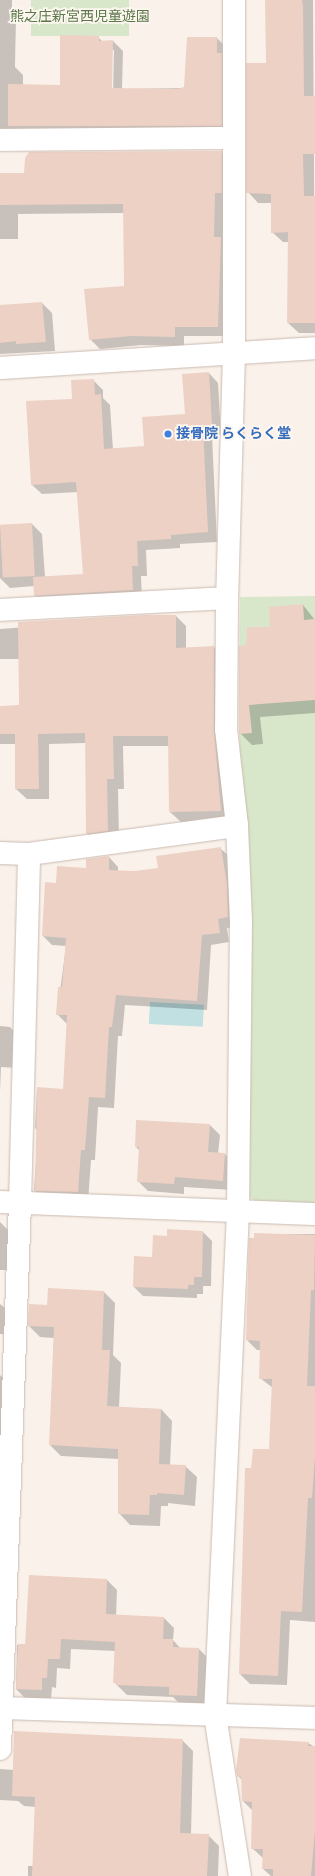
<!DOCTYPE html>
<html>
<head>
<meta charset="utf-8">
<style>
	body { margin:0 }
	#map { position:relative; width:315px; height:1876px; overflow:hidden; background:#faf2ea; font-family:Rubik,"Noto Sans JP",sans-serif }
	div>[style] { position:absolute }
	.green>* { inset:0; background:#d8e7ca; transform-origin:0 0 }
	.water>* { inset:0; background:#c0e0e2; transform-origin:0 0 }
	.shadow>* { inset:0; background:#0003 }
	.building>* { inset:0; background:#edd1c5; transform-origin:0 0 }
	.roads { filter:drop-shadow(0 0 1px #cbbab1) drop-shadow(0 0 1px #cbbab1) }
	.street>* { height:22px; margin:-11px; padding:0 11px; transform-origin:11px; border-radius:11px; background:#fff }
	.dots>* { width:11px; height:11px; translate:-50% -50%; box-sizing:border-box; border:2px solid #fdf7f0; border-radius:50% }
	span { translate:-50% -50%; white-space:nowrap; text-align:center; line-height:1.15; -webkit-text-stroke:3.5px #fdf7f0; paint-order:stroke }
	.park-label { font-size:14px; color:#5b774a }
	.shop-label { font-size:14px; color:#366cbe; font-weight:700 }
	.left { translate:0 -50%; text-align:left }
</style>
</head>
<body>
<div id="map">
	<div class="green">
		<div style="left:31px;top:0;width:98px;height:36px"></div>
		<div style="clip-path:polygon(315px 596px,315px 1205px,258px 1204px,250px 1197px,250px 921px,239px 732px,240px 597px)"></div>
	</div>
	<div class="water">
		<div style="left:150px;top:1002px;width:54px;height:22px;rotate:3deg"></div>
	</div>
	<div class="shadow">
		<div style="clip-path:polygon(evenodd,0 0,12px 0,12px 13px,16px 17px,15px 67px,23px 75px,23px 86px,61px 86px,98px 37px,103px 42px,113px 41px,123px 51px,122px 89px,185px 88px,217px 38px,227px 48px,231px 135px,0 133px,0 0,112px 50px,114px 50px,113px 93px,111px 93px,112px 50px)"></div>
		<div style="clip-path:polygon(266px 0,313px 0,315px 333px,299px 333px,288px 323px,289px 242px,283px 242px,272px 232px,272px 203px,258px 203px,248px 192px,267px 64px)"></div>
		<div style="clip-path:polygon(221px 152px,231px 161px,227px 336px,184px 336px,184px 346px,141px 345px,100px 349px,90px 339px,125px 286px,124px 213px,18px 214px,18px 239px,0 239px,0 174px,25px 174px)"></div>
		<div style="clip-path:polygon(42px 303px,52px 313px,55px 351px,0 354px,0 306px)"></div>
		<div style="clip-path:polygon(209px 373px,218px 383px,221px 435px,212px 436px,217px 542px,180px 544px,180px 548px,146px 550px,147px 576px,141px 576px,142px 600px,45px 605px,35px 595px,35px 586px,10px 588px,0 578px,0 526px,32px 524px,42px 534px,45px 577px,84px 575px,78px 492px,42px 494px,32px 485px,73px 399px,93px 380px,103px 390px,103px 398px,110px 405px,113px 450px,145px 447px,186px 415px)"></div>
		<div style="clip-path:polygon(303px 605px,315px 620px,315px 713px,260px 717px,263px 744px,252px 745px,240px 733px,247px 646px)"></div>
		<div style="clip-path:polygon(176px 616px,186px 626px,186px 648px,214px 647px,224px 658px,231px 821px,181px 822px,170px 812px,170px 746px,123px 746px,124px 789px,118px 789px,119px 841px,97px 844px,87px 833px,86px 743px,49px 744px,49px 799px,27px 799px,16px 789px,16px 744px,0 744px,0 707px,20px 706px,19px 659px,0 659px,0 629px)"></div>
		<div style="clip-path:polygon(220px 848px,230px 857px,237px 927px,227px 928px,229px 942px,211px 945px,207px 1010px,125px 1005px,122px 1036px,118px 1036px,114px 1108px,98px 1107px,95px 1160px,91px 1160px,88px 1202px,44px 1200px,34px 1190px,38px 1131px,35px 1128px,37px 1088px,64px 1090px,67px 1024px,57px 1014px,66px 946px,52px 945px,43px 936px,57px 884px,109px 857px,118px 867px,118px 871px,134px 872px,159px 869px)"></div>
		<div style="clip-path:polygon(0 1026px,10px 1027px,20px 1037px,19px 1068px,1px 1067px,0 1092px)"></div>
		<div style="clip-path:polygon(210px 1125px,220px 1135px,218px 1154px,225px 1154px,235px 1164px,233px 1190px,184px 1187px,184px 1194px,148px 1191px,138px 1181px,140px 1151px,136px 1147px)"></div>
		<div style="clip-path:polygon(0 1222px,11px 1233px,9px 1270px,0 1270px)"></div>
		<div style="clip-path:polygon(203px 1232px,212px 1241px,211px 1286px,203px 1286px,203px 1294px,197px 1294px,197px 1298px,143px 1296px,134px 1287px,168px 1237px)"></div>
		<div style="clip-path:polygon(255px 1234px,315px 1234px,315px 1622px,290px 1620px,287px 1685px,250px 1684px,240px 1674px,252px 1469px,270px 1450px,273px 1388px,260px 1378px,261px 1350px,257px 1350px,247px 1340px)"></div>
		<div style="clip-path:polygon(49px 1289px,104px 1292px,115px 1303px,113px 1355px,121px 1363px,119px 1408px,161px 1409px,172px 1421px,170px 1465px,185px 1466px,197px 1477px,195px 1506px,168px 1503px,168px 1506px,161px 1506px,160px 1526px,130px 1525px,119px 1513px,119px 1459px,61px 1456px,50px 1445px,54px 1338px,40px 1337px,29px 1326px,48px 1306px)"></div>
		<div style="clip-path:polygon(0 1304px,14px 1315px,13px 1335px,0 1334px)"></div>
		<div style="clip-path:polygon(0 1375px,7px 1382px,3px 1440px,0 1440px)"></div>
		<div style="clip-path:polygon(30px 1576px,107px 1580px,117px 1590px,116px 1616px,164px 1618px,174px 1628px,173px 1640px,181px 1649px,199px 1649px,209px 1659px,207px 1705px,180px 1704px,173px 1697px,127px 1695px,114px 1682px,115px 1651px,71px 1649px,70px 1669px,57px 1668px,56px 1688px,52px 1687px,51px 1700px,26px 1699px,16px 1689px,17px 1645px,26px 1645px)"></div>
		<div style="clip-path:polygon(182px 1740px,193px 1751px,191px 1835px,208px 1835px,219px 1846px,218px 1876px,28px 1876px,28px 1866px,34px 1866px,36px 1807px,24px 1806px,18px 1801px,0 1800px,0 1769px,14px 1770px)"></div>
		<div style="clip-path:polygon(308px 1743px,315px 1747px,315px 1876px,271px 1876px,263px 1869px,264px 1859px,252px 1848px,253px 1811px,243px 1801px,242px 1780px,238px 1776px)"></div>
	</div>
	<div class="building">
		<div style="clip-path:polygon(265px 0,302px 0,303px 5px,304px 96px,315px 96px,315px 154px,303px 154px,304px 196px,315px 196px,315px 323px,287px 323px,288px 232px,271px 233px,271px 194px,246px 193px,246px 63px,266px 63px)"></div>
		<div style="clip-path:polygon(60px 35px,99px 36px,99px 41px,113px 40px,112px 88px,177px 89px,184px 87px,187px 37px,217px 37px,217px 53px,222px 53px,222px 126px,8px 126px,8px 84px,60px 85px)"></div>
		<div style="clip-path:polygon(222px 151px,222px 193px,215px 193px,214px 237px,221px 237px,218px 327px,175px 327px,175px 337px,131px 336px,89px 340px,84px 289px,124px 286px,123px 204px,0 205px,0 173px,24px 173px,25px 158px,29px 152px)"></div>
		<div style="clip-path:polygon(42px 302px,46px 342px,16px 344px,16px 341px,0 343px,0 305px)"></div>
		<div style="clip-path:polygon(209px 372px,212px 426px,203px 426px,208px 532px,171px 535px,171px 539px,137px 541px,138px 566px,132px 566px,133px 590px,34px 596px,33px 577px,83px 574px,76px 482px,31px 485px,26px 401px,72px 399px,71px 380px,94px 379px,95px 395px,101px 394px,104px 449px,144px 446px,142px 417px,185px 414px,182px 374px)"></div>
		<div style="left:32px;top:523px;width:53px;height:32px;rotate:87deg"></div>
		<div style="clip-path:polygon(303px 604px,304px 620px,315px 619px,315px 700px,249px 705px,252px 733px,239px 734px,239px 646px,246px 645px,247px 627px,270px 627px,269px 607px)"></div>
		<div style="clip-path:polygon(145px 615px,176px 615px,176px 648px,214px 646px,214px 729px,221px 811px,169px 812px,168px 736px,113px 736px,114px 779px,107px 779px,108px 831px,86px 834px,85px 733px,38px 734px,39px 789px,15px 789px,15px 734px,0 734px,0 706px,19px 705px,18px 622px)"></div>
		<div style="clip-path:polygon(221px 847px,227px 884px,228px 917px,218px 919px,220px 933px,202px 935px,197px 1001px,116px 995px,112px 1027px,109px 1027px,105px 1098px,89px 1097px,85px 1150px,81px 1150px,78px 1192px,35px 1191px,37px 1087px,63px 1089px,67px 1015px,56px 1015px,58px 987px,62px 987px,66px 938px,42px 936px,45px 882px,56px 883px,57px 866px,86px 868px,86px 859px,109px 856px,109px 870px,134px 871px,158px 868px,156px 856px)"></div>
		<div style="clip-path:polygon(136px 1120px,210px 1124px,208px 1152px,225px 1153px,223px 1181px,175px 1177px,174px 1184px,137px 1182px,139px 1147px,135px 1147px)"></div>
		<div style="clip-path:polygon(167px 1229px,203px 1231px,202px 1277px,194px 1277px,194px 1285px,188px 1285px,188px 1289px,133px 1287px,134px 1256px,152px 1257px,153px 1235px,167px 1236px)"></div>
		<div style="clip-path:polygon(254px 1233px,315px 1235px,314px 1290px,311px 1290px,307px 1386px,315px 1386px,315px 1455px,312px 1498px,308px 1498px,302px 1612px,281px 1611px,278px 1676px,239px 1674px,245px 1468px,251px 1468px,253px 1449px,269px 1449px,272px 1379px,259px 1379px,260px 1341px,246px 1340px,249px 1238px,254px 1238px)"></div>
		<div style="clip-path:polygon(48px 1288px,104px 1291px,102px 1350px,110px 1350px,107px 1406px,161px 1409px,159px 1464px,186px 1465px,184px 1495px,157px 1493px,157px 1495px,150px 1495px,149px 1515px,118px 1514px,118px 1449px,49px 1445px,54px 1327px,28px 1326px,29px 1304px,47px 1305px)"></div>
		<div style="clip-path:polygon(29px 1575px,107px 1579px,106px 1614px,164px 1617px,163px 1639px,173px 1639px,173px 1647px,199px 1648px,197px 1696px,169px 1695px,169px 1687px,116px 1685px,116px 1683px,113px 1683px,115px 1642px,61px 1639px,60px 1659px,48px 1659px,47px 1678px,42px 1678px,42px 1690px,16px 1689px,18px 1644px,25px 1644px)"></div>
		<div style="clip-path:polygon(14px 1731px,183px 1739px,180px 1833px,209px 1834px,207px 1876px,32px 1876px,35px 1797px,12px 1796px)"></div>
		<div style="clip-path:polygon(240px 1738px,309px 1742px,308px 1746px,315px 1746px,315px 1830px,311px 1876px,273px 1876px,273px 1869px,262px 1869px,263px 1849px,251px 1849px,252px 1802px,242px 1801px,241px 1777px,237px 1776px,236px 1770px)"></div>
	</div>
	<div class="roads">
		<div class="street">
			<div style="left:234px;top:0;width:353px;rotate:90deg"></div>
			<div style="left:234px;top:353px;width:245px;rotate:91.6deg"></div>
			<div style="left:227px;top:598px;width:131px;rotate:90.4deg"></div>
			<div style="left:226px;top:729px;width:98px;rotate:83.5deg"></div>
			<div style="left:237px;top:826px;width:97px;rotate:87.6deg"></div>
			<div style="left:241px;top:923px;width:289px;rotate:90.6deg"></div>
			<div style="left:238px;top:1212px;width:504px;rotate:92.62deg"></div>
			<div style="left:215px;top:1715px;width:163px;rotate:81.2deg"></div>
			<div style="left:0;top:140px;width:234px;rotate:-0.5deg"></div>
			<div style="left:0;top:368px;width:316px;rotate:-3.6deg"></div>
			<div style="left:0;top:610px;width:227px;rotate:-3deg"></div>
			<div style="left:0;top:853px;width:29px;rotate:2deg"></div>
			<div style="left:29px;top:854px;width:210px;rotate:-7.7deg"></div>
			<div style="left:0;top:1202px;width:315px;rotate:2.2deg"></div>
			<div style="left:0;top:1708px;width:315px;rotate:1.8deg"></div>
			<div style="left:0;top:1749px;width:546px;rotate:-87.9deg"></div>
			<div style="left:20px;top:1203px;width:349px;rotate:-88.5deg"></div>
		</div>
	</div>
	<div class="dots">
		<div style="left:168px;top:434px;background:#3f7fe0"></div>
	</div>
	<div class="park-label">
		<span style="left:80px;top:17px">熊之庄新宮西児童遊園</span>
	</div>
	<div class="shop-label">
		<span class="left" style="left:176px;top:434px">接骨院 らくらく堂</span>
	</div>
</div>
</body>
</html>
